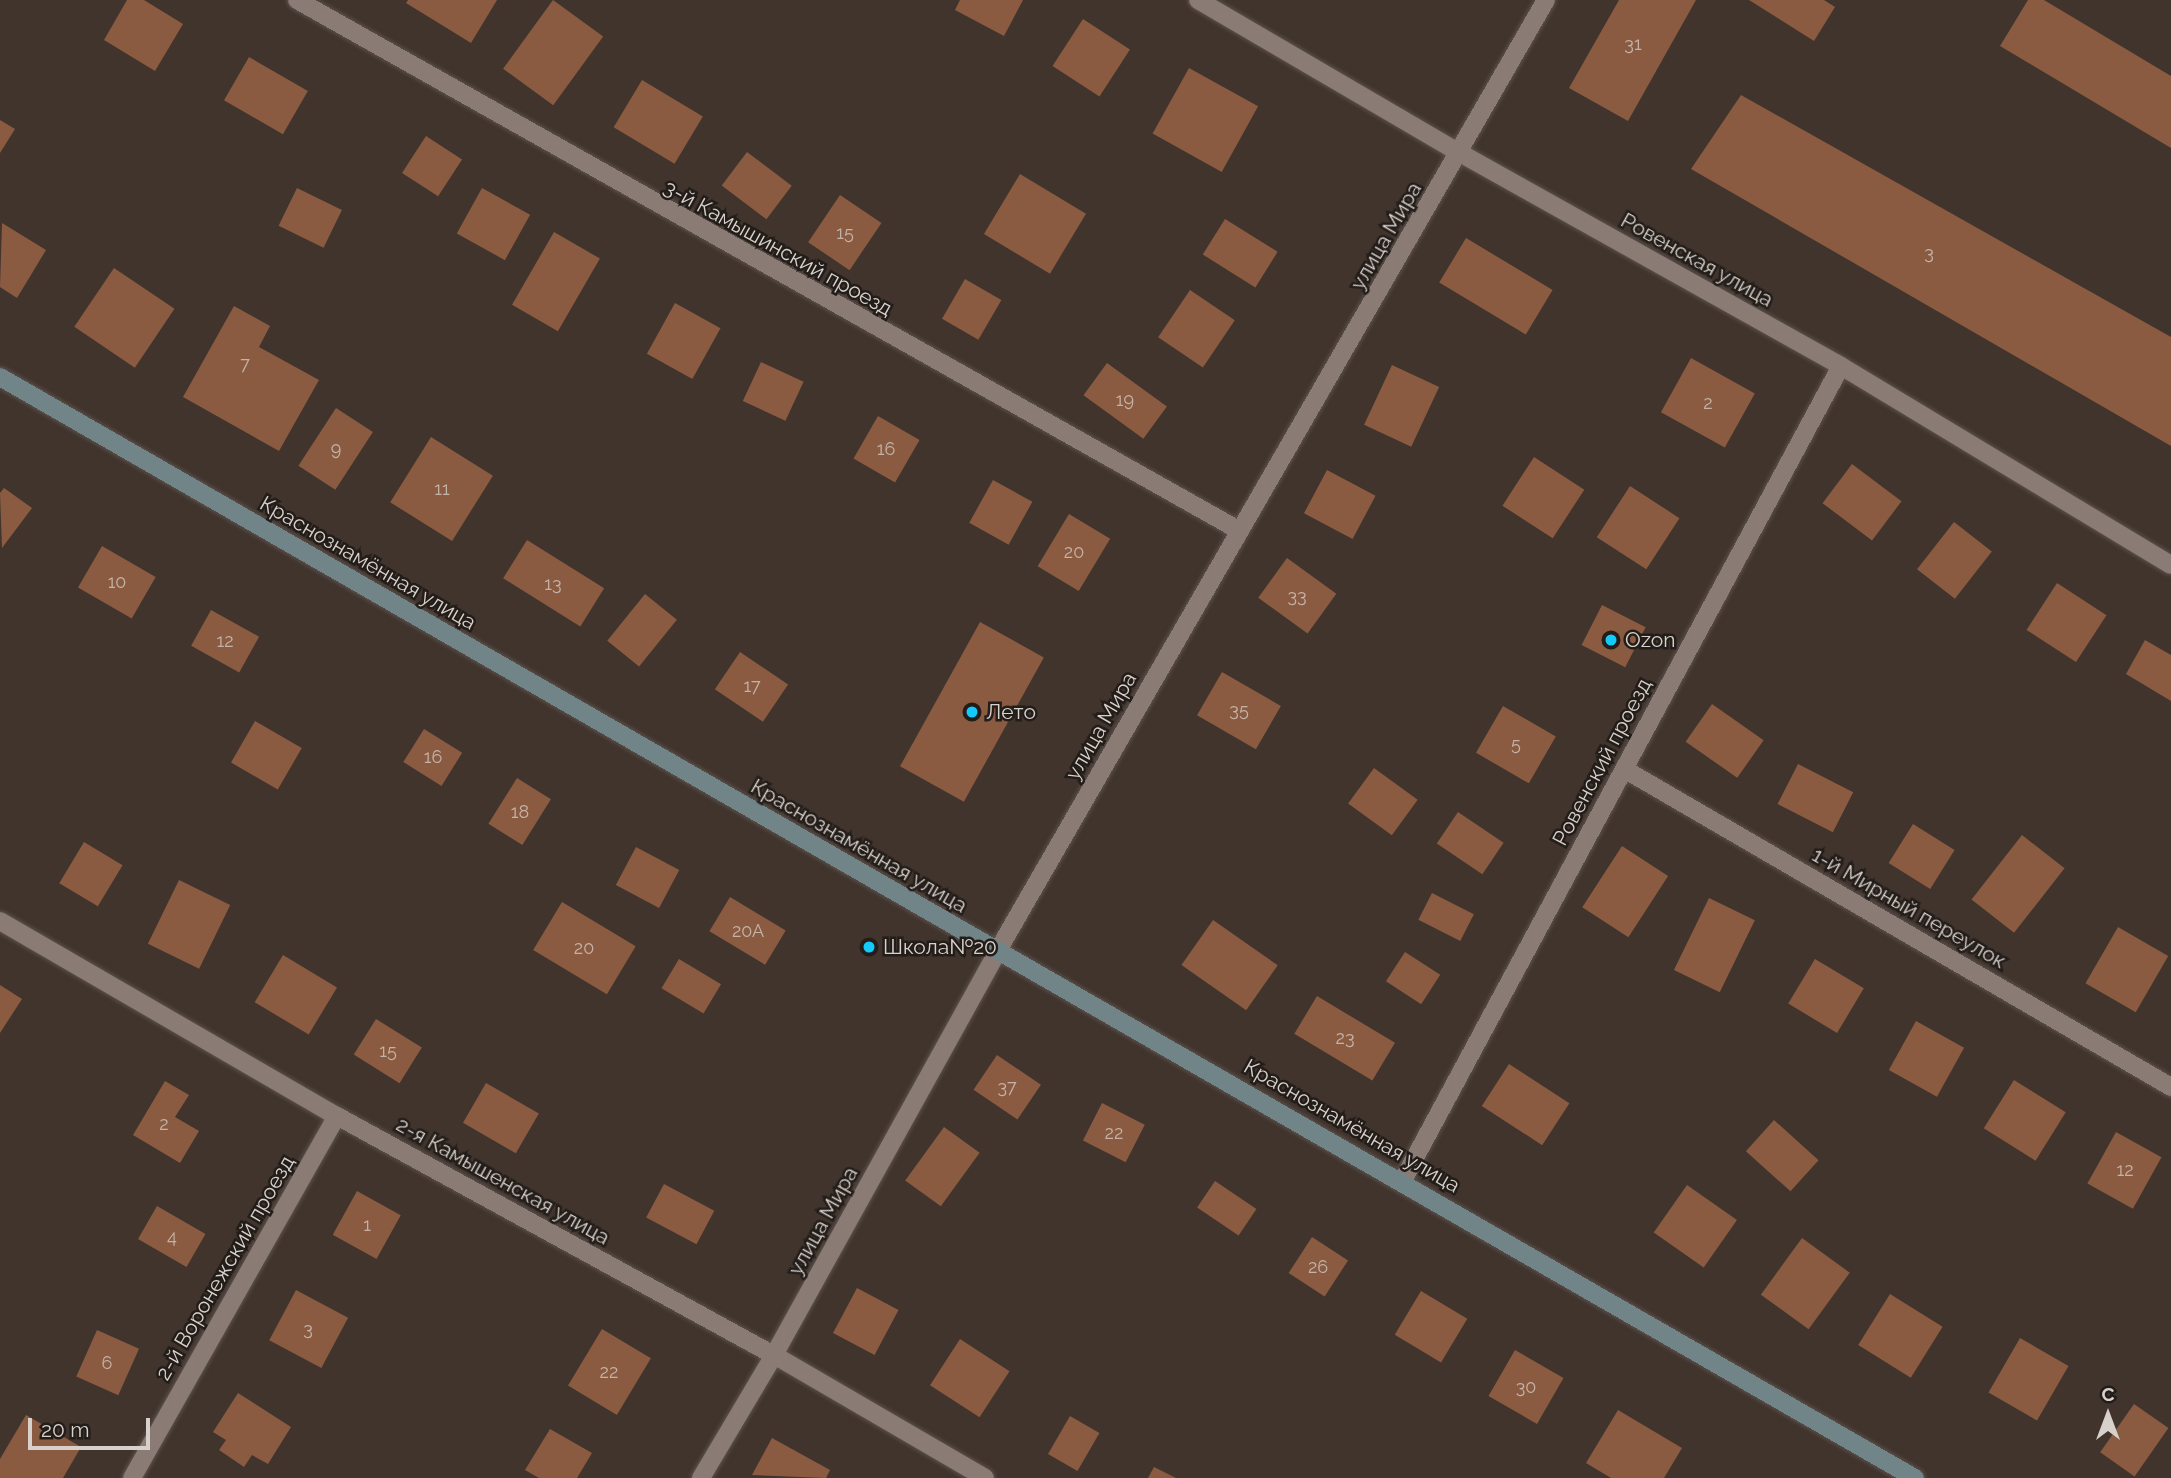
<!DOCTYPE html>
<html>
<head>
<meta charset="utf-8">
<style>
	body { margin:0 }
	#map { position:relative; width:2171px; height:1478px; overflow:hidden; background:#40342d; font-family:Raleway,sans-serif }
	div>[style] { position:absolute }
	.building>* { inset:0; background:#8a5b41; transform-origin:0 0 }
	.roads { filter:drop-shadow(0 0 2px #5c514c) drop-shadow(0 0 2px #5c514c) }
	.lane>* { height:18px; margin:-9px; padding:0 9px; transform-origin:9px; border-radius:9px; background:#8a7b74 }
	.street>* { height:18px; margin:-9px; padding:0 9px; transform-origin:9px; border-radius:9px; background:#8a7b74 }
	.secondary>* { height:18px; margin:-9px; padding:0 9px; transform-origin:9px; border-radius:9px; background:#718589 }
	.dots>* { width:19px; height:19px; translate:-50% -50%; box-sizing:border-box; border:4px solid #231d1a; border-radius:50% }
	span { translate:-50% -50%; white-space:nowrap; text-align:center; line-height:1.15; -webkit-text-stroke:5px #231d1a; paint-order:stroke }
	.number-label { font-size:18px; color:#c4b3a8 }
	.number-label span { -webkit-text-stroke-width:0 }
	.street-label { font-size:21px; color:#d8d0cb }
	.poi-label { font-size:21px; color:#d8d0cb }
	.left { translate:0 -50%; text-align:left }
	.north { position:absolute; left:2073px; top:1380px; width:70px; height:70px; -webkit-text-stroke:5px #231d1a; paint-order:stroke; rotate:0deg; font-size:19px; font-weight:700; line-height:28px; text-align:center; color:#d8d0cb }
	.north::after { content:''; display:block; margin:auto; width:24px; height:32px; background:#d8d0cb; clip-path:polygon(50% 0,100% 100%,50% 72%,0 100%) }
	.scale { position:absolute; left:28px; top:1418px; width:122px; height:32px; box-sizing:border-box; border:4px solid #d8d0cb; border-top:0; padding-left:9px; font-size:21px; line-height:24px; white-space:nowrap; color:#d8d0cb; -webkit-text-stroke:5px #231d1a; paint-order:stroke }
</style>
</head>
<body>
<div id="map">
	<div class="building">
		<div style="clip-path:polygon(127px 0,144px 0,183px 24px,155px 71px,104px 40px)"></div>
		<div style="clip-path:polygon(408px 0,497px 0,471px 43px,406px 3px)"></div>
		<div style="left:553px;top:0;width:62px;height:85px;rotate:36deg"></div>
		<div style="clip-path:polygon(960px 0,1023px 0,1004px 36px,955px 10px)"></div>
		<div style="clip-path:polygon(1619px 0,1696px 0,1628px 121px,1569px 88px)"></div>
		<div style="clip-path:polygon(1749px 0,1824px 0,1835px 7px,1814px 41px)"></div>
		<div style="clip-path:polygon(2028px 0,2044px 0,2171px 76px,2171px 148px,2000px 46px)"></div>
		<div style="left:1083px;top:19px;width:56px;height:56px;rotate:33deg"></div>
		<div style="left:249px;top:57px;width:68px;height:50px;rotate:30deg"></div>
		<div style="left:1189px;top:68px;width:79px;height:75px;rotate:29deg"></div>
		<div style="left:642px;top:80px;width:71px;height:55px;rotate:31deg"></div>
		<div style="clip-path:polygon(1741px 95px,2171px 337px,2171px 446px,1691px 169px)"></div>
		<div style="clip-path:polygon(0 120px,15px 129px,0 153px)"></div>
		<div style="left:426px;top:136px;width:43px;height:44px;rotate:33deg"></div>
		<div style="left:747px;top:152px;width:56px;height:42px;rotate:37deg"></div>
		<div style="left:1020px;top:174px;width:77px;height:70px;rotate:31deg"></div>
		<div style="left:297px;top:188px;width:50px;height:42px;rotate:26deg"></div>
		<div style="left:482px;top:188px;width:55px;height:52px;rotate:29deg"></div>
		<div style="left:840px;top:195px;width:50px;height:57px;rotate:34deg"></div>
		<div style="left:1225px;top:219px;width:62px;height:42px;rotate:32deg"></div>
		<div style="clip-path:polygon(2px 223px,46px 250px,17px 298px,0 287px)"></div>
		<div style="left:554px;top:232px;width:53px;height:84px;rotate:30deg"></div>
		<div style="left:1466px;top:238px;width:101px;height:52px;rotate:31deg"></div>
		<div style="left:114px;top:268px;width:73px;height:71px;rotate:34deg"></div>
		<div style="left:965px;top:279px;width:42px;height:46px;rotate:30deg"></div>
		<div style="left:1190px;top:290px;width:54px;height:57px;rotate:34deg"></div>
		<div style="left:675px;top:303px;width:52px;height:58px;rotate:29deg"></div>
		<div style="clip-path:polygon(234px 306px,270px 326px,259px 347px,319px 380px,279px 451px,183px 397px)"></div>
		<div style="left:1691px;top:358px;width:73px;height:62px;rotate:29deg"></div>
		<div style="left:761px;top:362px;width:47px;height:43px;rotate:25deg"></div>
		<div style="left:1107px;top:363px;width:74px;height:40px;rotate:36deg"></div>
		<div style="left:1392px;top:365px;width:52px;height:66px;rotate:25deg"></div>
		<div style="left:336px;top:408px;width:44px;height:69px;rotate:33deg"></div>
		<div style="left:878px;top:416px;width:48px;height:49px;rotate:30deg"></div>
		<div style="left:431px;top:437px;width:73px;height:77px;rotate:32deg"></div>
		<div style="left:1534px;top:457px;width:60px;height:58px;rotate:33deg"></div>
		<div style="left:1852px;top:464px;width:62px;height:49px;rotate:37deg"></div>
		<div style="left:1327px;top:470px;width:55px;height:49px;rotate:28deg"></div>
		<div style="left:993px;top:480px;width:45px;height:49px;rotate:29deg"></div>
		<div style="left:1630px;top:486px;width:59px;height:61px;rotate:33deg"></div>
		<div style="clip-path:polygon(4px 488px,32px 508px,2px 548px,0 493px)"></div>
		<div style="left:1069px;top:514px;width:48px;height:61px;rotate:31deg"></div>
		<div style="left:1954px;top:522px;width:48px;height:60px;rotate:38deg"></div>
		<div style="left:527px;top:540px;width:91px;height:45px;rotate:32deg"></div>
		<div style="left:102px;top:546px;width:62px;height:48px;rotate:30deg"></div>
		<div style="left:1287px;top:558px;width:61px;height:49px;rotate:36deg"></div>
		<div style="left:2057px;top:583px;width:59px;height:56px;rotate:33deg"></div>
		<div style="left:645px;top:594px;width:41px;height:60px;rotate:39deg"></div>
		<div style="left:1602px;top:605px;width:49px;height:45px;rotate:27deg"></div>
		<div style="left:211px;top:610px;width:55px;height:41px;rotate:29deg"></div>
		<div style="left:980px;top:622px;width:73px;height:165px;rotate:29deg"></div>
		<div style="clip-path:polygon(2145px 640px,2171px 655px,2171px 701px,2126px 674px)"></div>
		<div style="left:740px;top:652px;width:58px;height:45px;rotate:34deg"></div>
		<div style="left:1222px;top:672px;width:68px;height:50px;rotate:30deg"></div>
		<div style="left:1712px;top:704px;width:63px;height:46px;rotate:35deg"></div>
		<div style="left:1503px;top:706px;width:61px;height:54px;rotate:30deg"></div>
		<div style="left:255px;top:721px;width:54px;height:48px;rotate:30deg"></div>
		<div style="left:424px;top:729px;width:45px;height:39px;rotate:32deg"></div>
		<div style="left:1798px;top:764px;width:62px;height:45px;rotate:27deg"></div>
		<div style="left:1374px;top:768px;width:54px;height:44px;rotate:36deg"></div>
		<div style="left:517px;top:778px;width:40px;height:54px;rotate:32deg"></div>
		<div style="left:1458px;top:812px;width:55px;height:38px;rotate:34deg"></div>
		<div style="left:1913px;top:824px;width:49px;height:46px;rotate:32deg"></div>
		<div style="left:2022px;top:835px;width:54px;height:82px;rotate:38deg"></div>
		<div style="left:84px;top:842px;width:45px;height:48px;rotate:31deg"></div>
		<div style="left:1622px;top:846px;width:55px;height:73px;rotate:33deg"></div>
		<div style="left:636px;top:847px;width:49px;height:43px;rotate:28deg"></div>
		<div style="left:179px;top:880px;width:57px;height:71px;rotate:26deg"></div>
		<div style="left:1432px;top:893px;width:47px;height:30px;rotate:27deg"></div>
		<div style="left:730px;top:897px;width:65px;height:40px;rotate:31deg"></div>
		<div style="left:1709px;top:898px;width:51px;height:80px;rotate:26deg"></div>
		<div style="left:562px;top:902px;width:86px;height:56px;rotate:31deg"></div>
		<div style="left:1213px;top:920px;width:79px;height:55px;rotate:35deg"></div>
		<div style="left:2118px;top:927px;width:58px;height:65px;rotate:30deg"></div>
		<div style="left:1405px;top:952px;width:42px;height:35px;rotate:33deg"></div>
		<div style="left:283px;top:955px;width:63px;height:55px;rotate:31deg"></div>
		<div style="left:679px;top:959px;width:49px;height:34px;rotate:31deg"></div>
		<div style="left:1815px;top:959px;width:57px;height:52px;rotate:31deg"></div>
		<div style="clip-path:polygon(0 985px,22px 999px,0 1033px)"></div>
		<div style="left:1317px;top:996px;width:91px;height:44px;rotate:31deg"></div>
		<div style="left:376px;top:1019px;width:54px;height:42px;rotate:32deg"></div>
		<div style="left:1916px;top:1021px;width:55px;height:56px;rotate:29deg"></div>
		<div style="left:997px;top:1055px;width:53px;height:42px;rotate:34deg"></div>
		<div style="left:1509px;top:1064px;width:72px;height:50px;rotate:33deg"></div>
		<div style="left:2014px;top:1080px;width:61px;height:57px;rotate:32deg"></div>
		<div style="clip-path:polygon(165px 1081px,189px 1095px,175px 1117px,199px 1131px,180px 1163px,133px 1135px)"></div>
		<div style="left:486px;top:1083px;width:61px;height:46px;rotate:30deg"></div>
		<div style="left:1102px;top:1103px;width:48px;height:42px;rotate:27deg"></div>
		<div style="left:1774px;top:1120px;width:60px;height:42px;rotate:42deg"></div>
		<div style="left:944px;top:1127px;width:44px;height:66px;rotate:36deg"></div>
		<div style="left:2116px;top:1132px;width:52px;height:59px;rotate:29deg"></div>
		<div style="left:1215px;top:1181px;width:50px;height:32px;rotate:34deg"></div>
		<div style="left:664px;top:1184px;width:57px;height:38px;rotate:28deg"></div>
		<div style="left:1687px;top:1185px;width:61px;height:58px;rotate:35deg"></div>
		<div style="left:357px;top:1191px;width:50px;height:50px;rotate:29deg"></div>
		<div style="left:157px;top:1206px;width:56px;height:38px;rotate:30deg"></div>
		<div style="left:1312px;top:1237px;width:43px;height:43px;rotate:33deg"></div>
		<div style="left:1802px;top:1238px;width:59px;height:70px;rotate:36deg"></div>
		<div style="left:857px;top:1288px;width:47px;height:51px;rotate:28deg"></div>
		<div style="left:296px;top:1290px;width:59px;height:57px;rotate:28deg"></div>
		<div style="left:1421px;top:1291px;width:54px;height:51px;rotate:31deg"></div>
		<div style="left:1890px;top:1294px;width:62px;height:60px;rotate:32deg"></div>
		<div style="left:602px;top:1329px;width:57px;height:66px;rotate:31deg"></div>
		<div style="left:97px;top:1330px;width:46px;height:51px;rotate:24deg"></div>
		<div style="left:2020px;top:1338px;width:56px;height:63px;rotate:30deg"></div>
		<div style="left:960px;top:1339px;width:59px;height:55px;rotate:33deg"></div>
		<div style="left:1515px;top:1350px;width:56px;height:53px;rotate:30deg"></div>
		<div style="clip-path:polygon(238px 1393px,291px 1427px,268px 1464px,252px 1455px,244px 1467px,219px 1450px,226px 1440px,213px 1432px)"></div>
		<div style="left:2134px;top:1404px;width:42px;height:59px;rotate:35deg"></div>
		<div style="clip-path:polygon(1618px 1410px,1682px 1448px,1664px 1478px,1611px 1478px,1586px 1463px)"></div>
		<div style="clip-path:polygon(26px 1415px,81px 1447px,63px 1478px,0 1478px,0 1459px)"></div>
		<div style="left:1070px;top:1416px;width:34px;height:44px;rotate:30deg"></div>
		<div style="clip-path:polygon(550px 1429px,592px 1453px,577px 1478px,539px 1478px,525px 1470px)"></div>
		<div style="clip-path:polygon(772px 1438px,830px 1470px,826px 1478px,752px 1475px)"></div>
		<div style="clip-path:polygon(1154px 1467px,1176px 1478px,1148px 1478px)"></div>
	</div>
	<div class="roads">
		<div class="lane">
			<div style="left:1403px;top:1180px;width:924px;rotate:-61.72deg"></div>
		</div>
		<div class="street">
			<div style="left:297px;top:0;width:1082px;rotate:29.38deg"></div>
			<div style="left:1198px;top:0;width:303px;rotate:30.3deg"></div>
			<div style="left:1460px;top:153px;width:436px;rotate:29.2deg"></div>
			<div style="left:1841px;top:366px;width:385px;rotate:31.1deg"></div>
			<div style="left:1624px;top:769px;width:633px;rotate:30.17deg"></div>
			<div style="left:0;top:921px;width:389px;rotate:30.1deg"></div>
			<div style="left:337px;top:1116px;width:498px;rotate:28.7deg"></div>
			<div style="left:774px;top:1355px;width:244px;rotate:30.2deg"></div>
			<div style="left:132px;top:1478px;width:416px;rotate:-60.5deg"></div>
			<div style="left:701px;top:1478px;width:143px;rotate:-59.3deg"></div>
			<div style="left:774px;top:1355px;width:461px;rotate:-61deg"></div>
			<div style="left:997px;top:952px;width:1099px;rotate:-60.03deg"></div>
		</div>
		<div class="secondary">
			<div style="left:0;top:377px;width:2209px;rotate:29.9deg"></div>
		</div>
	</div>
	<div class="dots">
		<div style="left:1611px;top:640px;background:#13cafb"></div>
		<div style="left:972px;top:712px;background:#13cafb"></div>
		<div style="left:869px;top:947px;background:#13cafb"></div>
	</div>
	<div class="number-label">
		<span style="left:1633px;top:44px">31</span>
		<span style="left:845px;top:233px">15</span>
		<span style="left:1929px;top:253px">3</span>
		<span style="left:245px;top:364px">7</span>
		<span style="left:1125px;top:400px">19</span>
		<span style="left:1708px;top:403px">2</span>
		<span style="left:336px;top:449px">9</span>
		<span style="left:886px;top:449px">16</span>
		<span style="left:442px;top:489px">11</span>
		<span style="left:1074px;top:552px">20</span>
		<span style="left:117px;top:582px">10</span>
		<span style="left:553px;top:584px">13</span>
		<span style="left:1297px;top:596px">33</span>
		<span style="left:225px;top:641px">12</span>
		<span style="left:752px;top:686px">17</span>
		<span style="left:1239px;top:710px">35</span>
		<span style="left:1516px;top:744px">5</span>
		<span style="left:433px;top:757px">16</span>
		<span style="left:520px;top:812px">18</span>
		<span style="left:748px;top:931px">20А</span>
		<span style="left:584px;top:948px">20</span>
		<span style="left:1345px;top:1038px">23</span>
		<span style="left:388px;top:1051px">15</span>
		<span style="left:1007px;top:1087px">37</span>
		<span style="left:164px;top:1124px">2</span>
		<span style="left:1114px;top:1133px">22</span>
		<span style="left:2125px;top:1170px">12</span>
		<span style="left:367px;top:1225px">1</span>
		<span style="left:172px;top:1237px">4</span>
		<span style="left:1318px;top:1267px">26</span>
		<span style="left:308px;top:1329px">3</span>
		<span style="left:107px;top:1363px">6</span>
		<span style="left:609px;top:1372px">22</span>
		<span style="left:1526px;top:1387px">30</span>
	</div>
	<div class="street-label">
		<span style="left:1386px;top:236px;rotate:-60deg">улица Мира</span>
		<span style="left:778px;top:248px;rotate:29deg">3-й Камышинский проезд</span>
		<span style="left:1697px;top:260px;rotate:29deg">Ровенская улица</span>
		<span style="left:368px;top:563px;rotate:30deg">Краснознамённая улица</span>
		<span style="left:1101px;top:726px;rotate:-60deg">улица Мира</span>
		<span style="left:1602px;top:762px;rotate:-62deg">Ровенский проезд</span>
		<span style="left:859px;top:846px;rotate:30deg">Краснознамённая улица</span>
		<span style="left:1909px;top:908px;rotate:30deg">1-й Мирный переулок</span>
		<span style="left:1352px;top:1126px;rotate:30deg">Краснознамённая улица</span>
		<span style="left:503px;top:1181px;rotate:29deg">2-я Камышенская улица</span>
		<span style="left:823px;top:1221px;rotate:-61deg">улица Мира</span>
		<span style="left:225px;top:1268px;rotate:-60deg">2-й Воронежский проезд</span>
	</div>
	<div class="poi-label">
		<span class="left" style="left:1625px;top:640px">Ozon</span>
		<span class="left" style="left:986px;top:712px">Лето</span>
		<span class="left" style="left:883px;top:947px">Школа№20</span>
	</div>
	<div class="north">С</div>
	<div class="scale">20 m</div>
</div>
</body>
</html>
